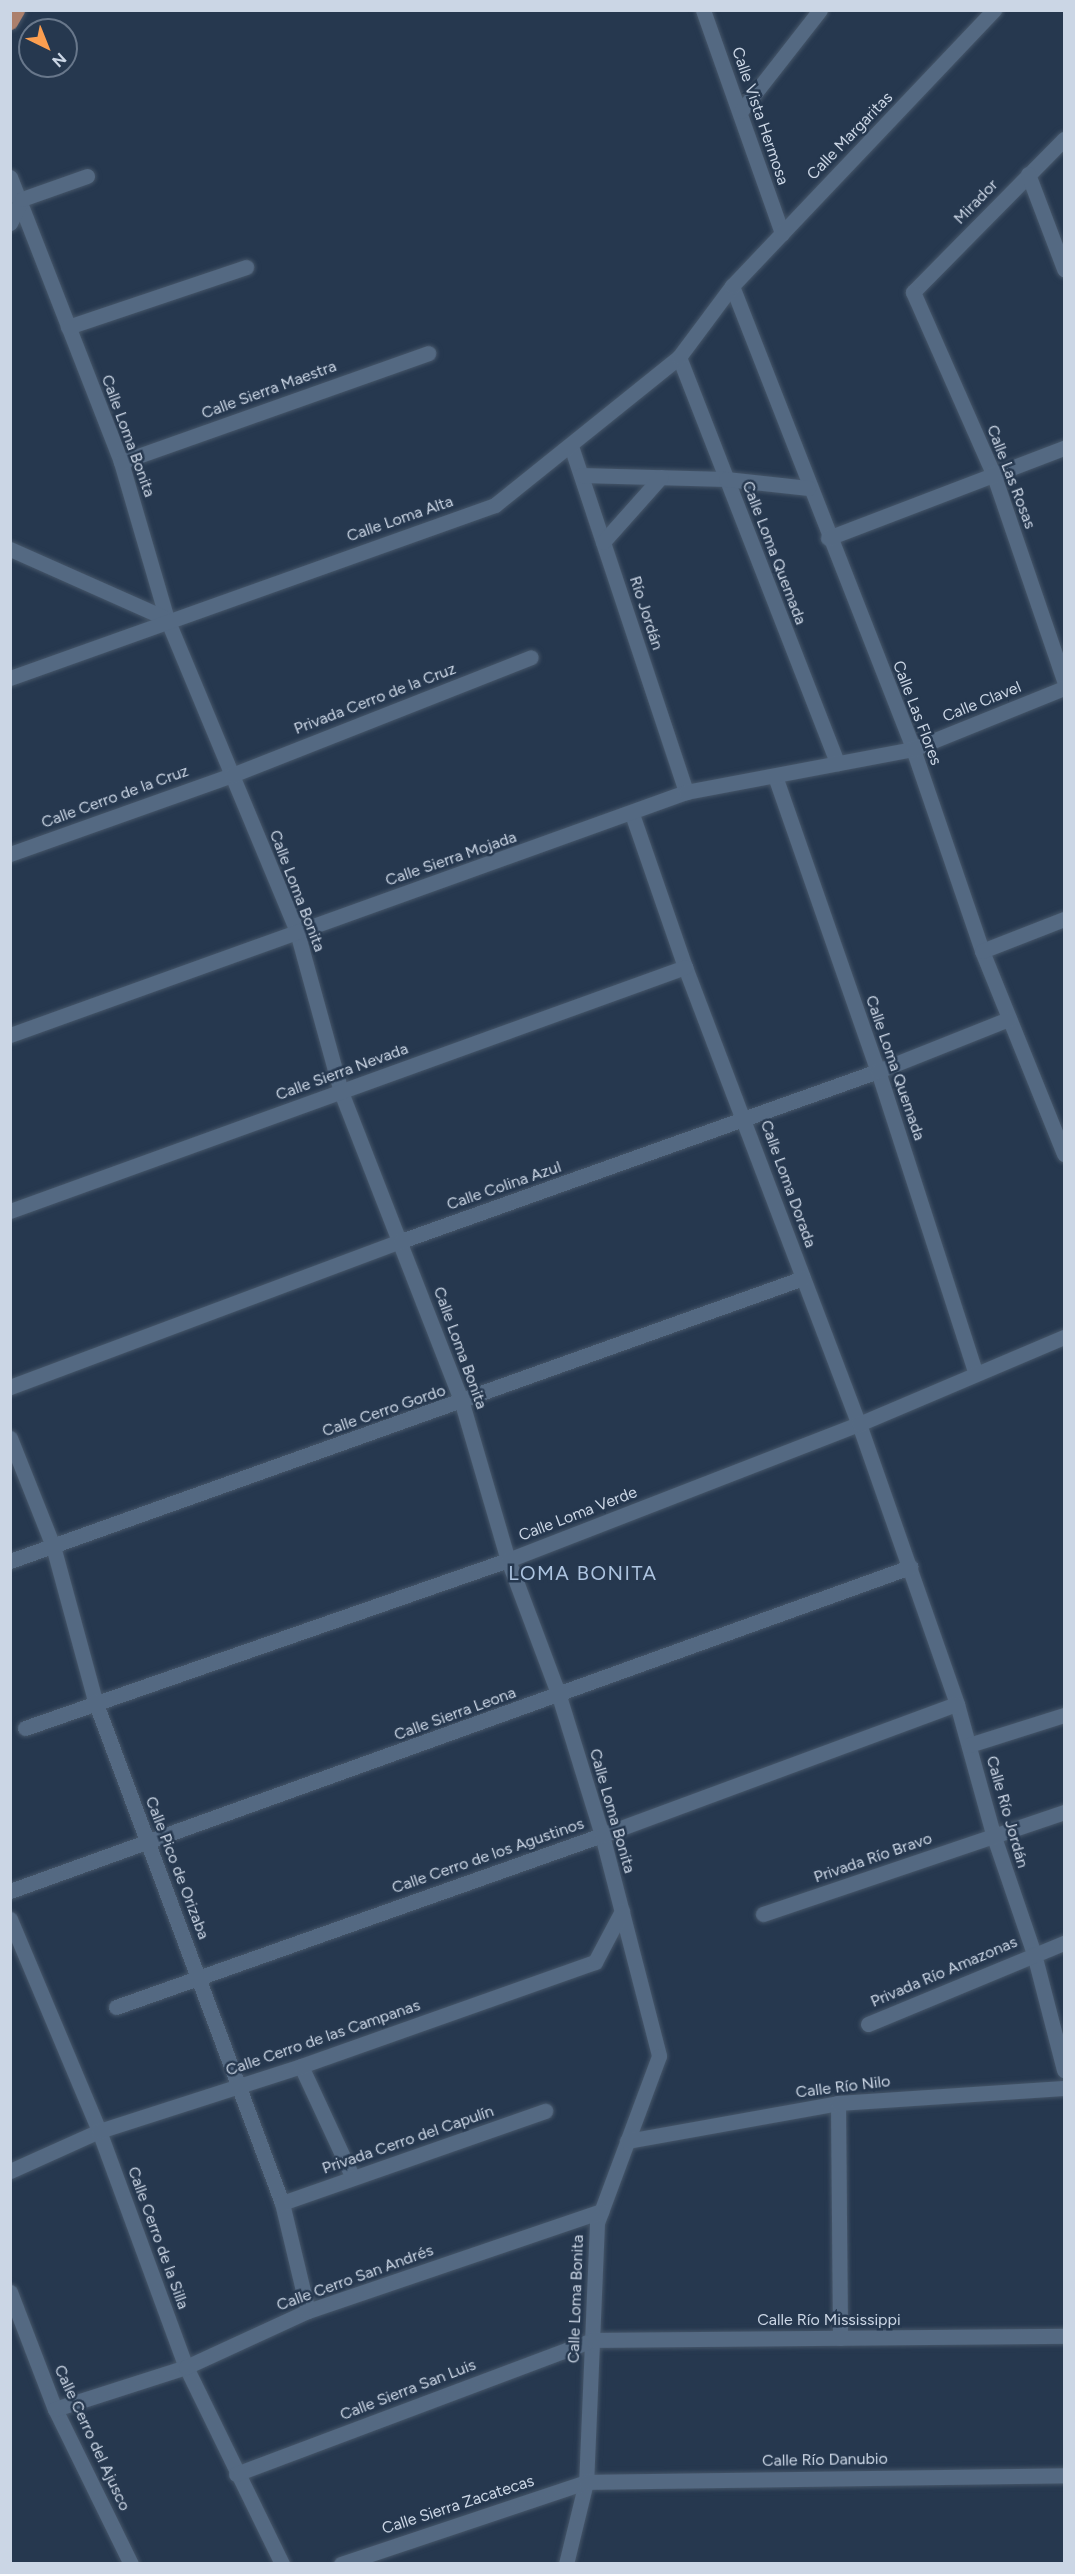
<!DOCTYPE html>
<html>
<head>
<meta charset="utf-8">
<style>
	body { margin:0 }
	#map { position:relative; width:1075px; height:2574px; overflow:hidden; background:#26384f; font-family:Figtree,sans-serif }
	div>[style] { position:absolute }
	.roads { filter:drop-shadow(0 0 2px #465669) drop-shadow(0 0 2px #465669) }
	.street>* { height:15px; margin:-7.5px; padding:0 7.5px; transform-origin:7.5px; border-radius:7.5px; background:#546982 }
	.primary>* { height:15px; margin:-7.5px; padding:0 7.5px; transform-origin:7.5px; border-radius:7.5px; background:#ac806c }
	span { translate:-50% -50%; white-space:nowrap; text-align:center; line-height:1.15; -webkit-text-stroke:5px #26384f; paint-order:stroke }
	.street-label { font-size:16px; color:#cbd6e5 }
	.quarter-label { font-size:20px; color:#adc4e0; letter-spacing:1.5px }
	.frame { position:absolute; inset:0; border:12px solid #cbd6e5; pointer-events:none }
	.north { position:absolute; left:18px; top:18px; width:60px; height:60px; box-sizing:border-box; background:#26384f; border:2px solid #68778b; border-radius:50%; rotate:137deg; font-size:16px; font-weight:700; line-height:24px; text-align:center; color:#cbd6e5 }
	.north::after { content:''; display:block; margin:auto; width:21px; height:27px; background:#fb9e50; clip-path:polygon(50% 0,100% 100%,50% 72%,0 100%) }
</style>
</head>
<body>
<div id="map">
	<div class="roads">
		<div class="street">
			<div style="left:703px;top:10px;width:237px;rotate:70.5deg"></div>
			<div style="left:741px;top:111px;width:128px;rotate:-52deg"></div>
			<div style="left:1064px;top:139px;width:215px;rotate:134.6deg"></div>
			<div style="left:913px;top:292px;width:198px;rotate:66.2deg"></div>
			<div style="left:993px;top:473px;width:219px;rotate:71.1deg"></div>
			<div style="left:1028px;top:174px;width:102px;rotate:69.2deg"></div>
			<div style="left:10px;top:177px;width:306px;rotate:68.7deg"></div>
			<div style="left:121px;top:462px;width:164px;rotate:73.7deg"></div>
			<div style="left:167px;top:619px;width:339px;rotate:67.4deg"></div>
			<div style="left:297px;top:932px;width:166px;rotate:74.6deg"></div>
			<div style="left:341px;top:1092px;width:334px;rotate:68.7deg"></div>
			<div style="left:462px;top:1403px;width:164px;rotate:73.7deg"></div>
			<div style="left:508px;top:1560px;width:145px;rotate:69.4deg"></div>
			<div style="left:559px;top:1696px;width:145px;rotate:72.8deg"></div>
			<div style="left:602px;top:1835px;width:228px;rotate:75.5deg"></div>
			<div style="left:659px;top:2056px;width:178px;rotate:110.4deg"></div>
			<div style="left:597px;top:2223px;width:259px;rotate:92.4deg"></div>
			<div style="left:586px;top:2482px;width:84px;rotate:103.7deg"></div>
			<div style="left:10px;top:223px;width:27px;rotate:-63deg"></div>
			<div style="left:22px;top:199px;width:69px;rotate:-19.5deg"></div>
			<div style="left:732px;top:286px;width:497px;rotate:68.6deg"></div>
			<div style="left:913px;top:749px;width:213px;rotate:71.1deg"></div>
			<div style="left:982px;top:951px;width:219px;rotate:68deg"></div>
			<div style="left:68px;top:327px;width:188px;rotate:-18.6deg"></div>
			<div style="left:679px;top:357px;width:436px;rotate:68.7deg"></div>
			<div style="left:571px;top:446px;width:365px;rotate:71.6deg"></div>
			<div style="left:121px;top:462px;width:326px;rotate:-19.5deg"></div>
			<div style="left:581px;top:475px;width:145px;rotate:1.6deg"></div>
			<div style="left:726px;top:479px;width:83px;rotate:6.2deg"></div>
			<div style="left:828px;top:538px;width:253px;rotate:-20.9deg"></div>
			<div style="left:603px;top:542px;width:87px;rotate:-48.3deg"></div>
			<div style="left:10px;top:549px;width:172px;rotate:24deg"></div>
			<div style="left:10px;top:678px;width:515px;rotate:-19.63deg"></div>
			<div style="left:495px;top:505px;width:236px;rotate:-38.8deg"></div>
			<div style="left:679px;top:357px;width:89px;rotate:-53.3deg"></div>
			<div style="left:732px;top:286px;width:381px;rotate:-46.5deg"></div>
			<div style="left:775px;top:776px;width:312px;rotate:70.8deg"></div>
			<div style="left:878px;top:1071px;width:318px;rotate:72.1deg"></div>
			<div style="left:632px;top:814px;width:162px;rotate:70.9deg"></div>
			<div style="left:685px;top:967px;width:489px;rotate:69.2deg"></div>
			<div style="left:859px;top:1424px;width:297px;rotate:70.7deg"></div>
			<div style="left:957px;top:1704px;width:138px;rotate:74.5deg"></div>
			<div style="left:994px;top:1837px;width:124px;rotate:71.1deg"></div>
			<div style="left:1034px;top:1954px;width:120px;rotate:75.5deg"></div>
			<div style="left:10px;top:854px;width:236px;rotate:-19.6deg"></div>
			<div style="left:232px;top:775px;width:321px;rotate:-21.5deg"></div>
			<div style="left:982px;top:951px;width:88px;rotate:-21.3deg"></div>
			<div style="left:10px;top:1035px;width:718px;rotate:-19.77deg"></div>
			<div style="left:686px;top:792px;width:231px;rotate:-10.7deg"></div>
			<div style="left:913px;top:749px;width:163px;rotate:-22deg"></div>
			<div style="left:10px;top:1211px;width:718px;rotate:-19.87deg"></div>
			<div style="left:10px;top:1387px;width:417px;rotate:-20.5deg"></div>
			<div style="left:401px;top:1241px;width:506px;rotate:-19.62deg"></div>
			<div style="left:878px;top:1071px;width:141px;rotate:-21.7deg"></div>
			<div style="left:10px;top:1438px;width:116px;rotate:68.3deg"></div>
			<div style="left:53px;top:1546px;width:161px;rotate:74.8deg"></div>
			<div style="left:95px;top:1701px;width:536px;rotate:69.57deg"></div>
			<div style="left:282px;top:2203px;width:111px;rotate:76.5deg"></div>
			<div style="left:10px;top:1561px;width:842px;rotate:-19.64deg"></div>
			<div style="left:25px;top:1728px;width:511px;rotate:-19.18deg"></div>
			<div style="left:508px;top:1560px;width:376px;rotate:-21.2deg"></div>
			<div style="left:859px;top:1424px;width:223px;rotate:-23deg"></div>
			<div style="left:969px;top:1745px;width:100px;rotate:-17.5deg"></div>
			<div style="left:10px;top:1891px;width:957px;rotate:-19.8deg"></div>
			<div style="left:763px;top:1914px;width:318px;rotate:-18.7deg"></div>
			<div style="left:10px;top:1919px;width:230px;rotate:67.2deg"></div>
			<div style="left:99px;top:2131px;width:252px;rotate:69.8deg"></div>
			<div style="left:186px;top:2367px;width:219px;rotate:64deg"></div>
			<div style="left:116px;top:2007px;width:516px;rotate:-19.49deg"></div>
			<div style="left:602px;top:1835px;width:378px;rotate:-20.3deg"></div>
			<div style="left:868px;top:2024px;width:212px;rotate:-22.5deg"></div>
			<div style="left:301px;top:2066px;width:123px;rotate:65.1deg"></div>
			<div style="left:838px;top:2103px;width:235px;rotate:89.5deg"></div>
			<div style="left:627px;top:2141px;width:214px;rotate:-10.2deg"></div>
			<div style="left:838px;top:2103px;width:226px;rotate:-3.8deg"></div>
			<div style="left:10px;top:2171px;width:98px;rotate:-24.2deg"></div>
			<div style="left:99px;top:2131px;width:212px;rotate:-17.8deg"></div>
			<div style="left:301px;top:2066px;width:312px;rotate:-19.5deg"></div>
			<div style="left:595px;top:1962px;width:58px;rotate:-62.1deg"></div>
			<div style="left:282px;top:2203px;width:279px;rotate:-19.3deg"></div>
			<div style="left:10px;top:2292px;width:125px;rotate:69deg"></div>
			<div style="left:55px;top:2409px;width:173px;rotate:63.9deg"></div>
			<div style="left:55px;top:2409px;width:138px;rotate:-17.8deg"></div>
			<div style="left:186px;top:2367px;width:134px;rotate:-24.7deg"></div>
			<div style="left:308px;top:2311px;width:310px;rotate:-18.8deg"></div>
			<div style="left:236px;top:2474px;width:381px;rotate:-20.6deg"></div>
			<div style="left:593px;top:2340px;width:471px;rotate:-0.5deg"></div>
			<div style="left:341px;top:2564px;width:258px;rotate:-18.5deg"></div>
			<div style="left:586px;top:2482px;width:478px;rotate:-0.8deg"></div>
		</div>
		<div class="primary">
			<div style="left:10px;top:22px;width:14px;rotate:-60deg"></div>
		</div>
	</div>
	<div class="street-label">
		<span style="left:760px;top:116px;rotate:71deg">Calle Vista Hermosa</span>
		<span style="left:850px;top:136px;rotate:-46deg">Calle Margaritas</span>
		<span style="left:976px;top:202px;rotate:-46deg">Mirador</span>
		<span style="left:269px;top:390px;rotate:-20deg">Calle Sierra Maestra</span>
		<span style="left:128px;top:436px;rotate:70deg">Calle Loma Bonita</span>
		<span style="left:1011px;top:477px;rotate:69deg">Calle Las Rosas</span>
		<span style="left:400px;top:519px;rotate:-19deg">Calle Loma Alta</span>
		<span style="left:774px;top:553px;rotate:69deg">Calle Loma Quemada</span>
		<span style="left:646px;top:613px;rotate:72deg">Río Jordán</span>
		<span style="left:375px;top:699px;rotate:-21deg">Privada Cerro de la Cruz</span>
		<span style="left:982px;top:702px;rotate:-22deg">Calle Clavel</span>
		<span style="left:917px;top:713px;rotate:69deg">Calle Las Flores</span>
		<span style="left:115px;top:797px;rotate:-20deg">Calle Cerro de la Cruz</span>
		<span style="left:451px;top:859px;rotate:-19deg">Calle Sierra Mojada</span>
		<span style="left:297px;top:891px;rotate:69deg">Calle Loma Bonita</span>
		<span style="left:895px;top:1068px;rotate:71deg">Calle Loma Quemada</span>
		<span style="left:342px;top:1072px;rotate:-20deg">Calle Sierra Nevada</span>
		<span style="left:788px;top:1184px;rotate:70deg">Calle Loma Dorada</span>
		<span style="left:504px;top:1186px;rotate:-19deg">Calle Colina Azul</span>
		<span style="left:460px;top:1348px;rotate:70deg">Calle Loma Bonita</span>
		<span style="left:384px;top:1411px;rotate:-19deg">Calle Cerro Gordo</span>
		<span style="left:578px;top:1514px;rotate:-21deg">Calle Loma Verde</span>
		<span style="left:455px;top:1714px;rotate:-20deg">Calle Sierra Leona</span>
		<span style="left:612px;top:1811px;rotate:74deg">Calle Loma Bonita</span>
		<span style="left:1007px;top:1812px;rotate:74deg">Calle Río Jordán</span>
		<span style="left:488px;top:1856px;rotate:-19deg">Calle Cerro de los Agustinos</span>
		<span style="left:873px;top:1858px;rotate:-19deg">Privada Río Bravo</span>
		<span style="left:177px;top:1868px;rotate:69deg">Calle Pico de Orizaba</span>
		<span style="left:944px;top:1972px;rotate:-23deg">Privada Río Amazonas</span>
		<span style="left:323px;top:2038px;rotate:-19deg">Calle Cerro de las Campanas</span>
		<span style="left:843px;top:2087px;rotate:-7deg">Calle Río Nilo</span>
		<span style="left:408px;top:2140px;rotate:-19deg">Privada Cerro del Capulín</span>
		<span style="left:158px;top:2238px;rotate:70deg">Calle Cerro de la Silla</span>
		<span style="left:355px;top:2278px;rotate:-20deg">Calle Cerro San Andrés</span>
		<span style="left:576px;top:2299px;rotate:-88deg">Calle Loma Bonita</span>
		<span style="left:829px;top:2320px">Calle Río Mississippi</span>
		<span style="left:408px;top:2390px;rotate:-21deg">Calle Sierra San Luis</span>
		<span style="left:92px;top:2438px;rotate:65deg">Calle Cerro del Ajusco</span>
		<span style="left:825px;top:2460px;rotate:-1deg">Calle Río Danubio</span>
		<span style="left:458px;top:2505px;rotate:-18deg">Calle Sierra Zacatecas</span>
	</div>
	<div class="quarter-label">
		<span style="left:583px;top:1573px">LOMA BONITA</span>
	</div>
	<div class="frame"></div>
	<div class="north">N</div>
</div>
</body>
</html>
